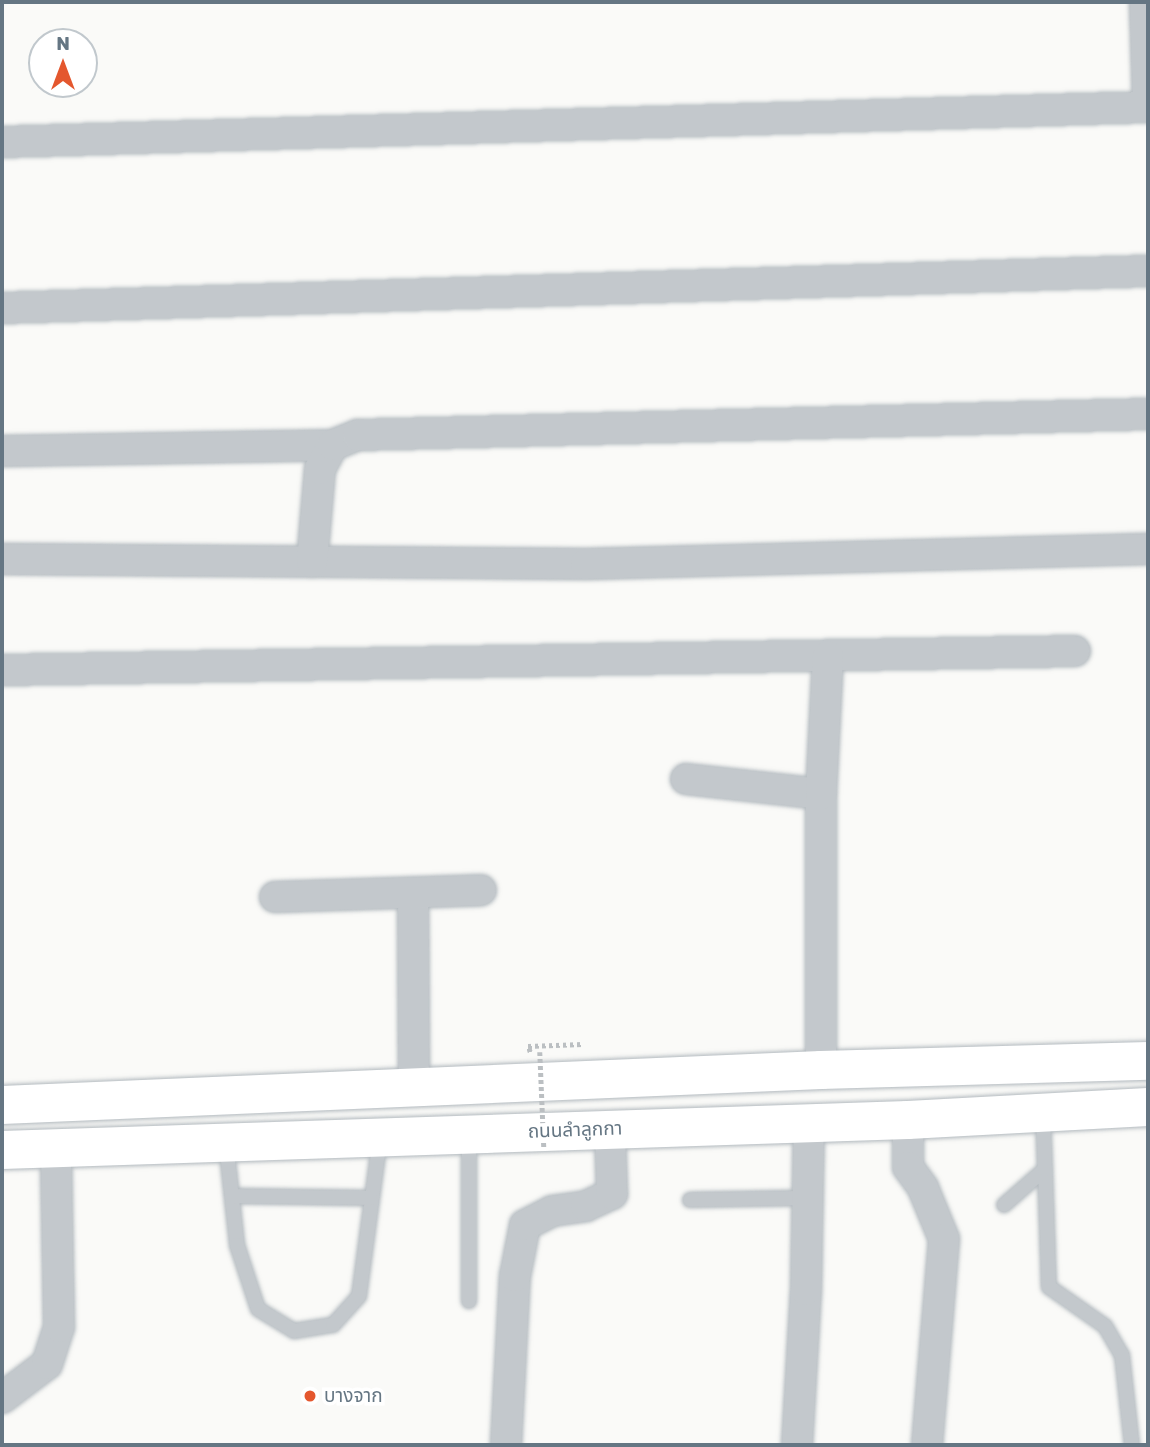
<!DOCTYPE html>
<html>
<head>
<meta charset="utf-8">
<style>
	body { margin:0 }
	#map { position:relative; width:1150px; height:1447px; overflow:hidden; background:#fafaf8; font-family:Rubik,"Noto Sans Thai",sans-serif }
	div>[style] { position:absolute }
	.path>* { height:4.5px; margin-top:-2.25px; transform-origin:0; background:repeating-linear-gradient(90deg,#bbbfc2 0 3.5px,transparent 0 7px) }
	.roads { filter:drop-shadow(0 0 2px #b3babf) drop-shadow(0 0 2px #b3babf) }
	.lane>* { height:14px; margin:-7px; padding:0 7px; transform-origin:7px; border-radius:7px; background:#c3c8cc }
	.street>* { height:30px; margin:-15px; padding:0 15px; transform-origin:15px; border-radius:15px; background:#c3c8cc }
	.secondary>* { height:38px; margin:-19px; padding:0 19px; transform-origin:19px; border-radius:19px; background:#fff }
	.path-bridge>* { height:4.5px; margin-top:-2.25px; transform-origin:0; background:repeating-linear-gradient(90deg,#bbbfc2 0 3.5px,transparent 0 7px) }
	.dots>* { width:19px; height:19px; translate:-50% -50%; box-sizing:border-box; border:4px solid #fff; border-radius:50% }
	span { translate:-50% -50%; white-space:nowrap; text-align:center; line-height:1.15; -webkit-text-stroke:7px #fff; paint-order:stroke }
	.street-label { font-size:19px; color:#657683 }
	.poi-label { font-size:19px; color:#657683 }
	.left { translate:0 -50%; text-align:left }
	.frame { position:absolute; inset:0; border:4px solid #657683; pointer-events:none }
	.north { position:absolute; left:28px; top:28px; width:70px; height:70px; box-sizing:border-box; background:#fff; border:2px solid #c1c8cd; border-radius:50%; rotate:0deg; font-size:19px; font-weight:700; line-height:28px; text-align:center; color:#657683 }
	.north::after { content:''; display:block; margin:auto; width:24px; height:32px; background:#e4572e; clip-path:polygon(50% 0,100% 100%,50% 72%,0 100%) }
</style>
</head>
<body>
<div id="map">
	<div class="path">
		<div style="left:530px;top:1052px;width:6px;rotate:-108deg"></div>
		<div style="left:528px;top:1046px;width:55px;rotate:-2.1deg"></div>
	</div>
	<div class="roads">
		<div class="lane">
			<div style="left:469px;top:1136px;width:165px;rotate:90deg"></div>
			<div style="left:226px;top:1143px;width:103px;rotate:83.8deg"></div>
			<div style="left:237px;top:1245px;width:67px;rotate:71.8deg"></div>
			<div style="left:258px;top:1309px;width:42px;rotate:31.4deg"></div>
			<div style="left:294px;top:1331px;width:39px;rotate:-9deg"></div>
			<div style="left:333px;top:1325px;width:39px;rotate:-48deg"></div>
			<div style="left:359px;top:1296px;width:158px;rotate:-82.4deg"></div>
			<div style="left:1045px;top:1169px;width:118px;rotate:88.1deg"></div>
			<div style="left:1049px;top:1287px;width:68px;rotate:34.9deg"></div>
			<div style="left:1105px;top:1326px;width:34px;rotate:60deg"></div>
			<div style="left:1122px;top:1355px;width:91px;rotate:83.7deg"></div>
			<div style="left:232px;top:1196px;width:138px;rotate:0.8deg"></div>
			<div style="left:690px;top:1200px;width:118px;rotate:-1deg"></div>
			<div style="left:1004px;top:1205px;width:55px;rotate:-41.3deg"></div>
			<div style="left:1045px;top:1169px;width:55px;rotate:-92.1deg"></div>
		</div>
		<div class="street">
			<div style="left:1145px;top:2px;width:100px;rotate:88.3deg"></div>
			<div style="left:2px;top:142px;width:1147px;rotate:-1.75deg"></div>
			<div style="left:2px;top:308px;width:1147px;rotate:-1.85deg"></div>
			<div style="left:2px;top:451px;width:331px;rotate:-1deg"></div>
			<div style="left:2px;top:559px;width:584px;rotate:0.49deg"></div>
			<div style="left:586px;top:564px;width:562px;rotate:-1.53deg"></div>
			<div style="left:312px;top:562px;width:93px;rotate:-85.1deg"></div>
			<div style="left:320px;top:469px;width:27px;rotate:-62deg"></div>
			<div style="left:333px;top:445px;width:27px;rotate:-22deg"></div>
			<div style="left:358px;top:435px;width:790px;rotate:-1.52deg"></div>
			<div style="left:2px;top:670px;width:1073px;rotate:-1.01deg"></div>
			<div style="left:686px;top:779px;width:136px;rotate:6.3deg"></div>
			<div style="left:413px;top:895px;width:194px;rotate:89.7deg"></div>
			<div style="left:275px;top:897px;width:206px;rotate:-1.9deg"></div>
			<div style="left:821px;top:1070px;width:276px;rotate:-90deg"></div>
			<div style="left:821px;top:794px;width:138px;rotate:-87.1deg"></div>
			<div style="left:908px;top:1120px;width:47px;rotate:90deg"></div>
			<div style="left:908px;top:1167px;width:26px;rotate:54deg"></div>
			<div style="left:923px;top:1188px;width:55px;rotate:67.6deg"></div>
			<div style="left:944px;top:1239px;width:207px;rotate:94.7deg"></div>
			<div style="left:2px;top:1398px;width:56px;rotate:-37.1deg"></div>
			<div style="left:47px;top:1364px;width:39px;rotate:-72deg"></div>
			<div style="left:59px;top:1327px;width:179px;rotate:-91deg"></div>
			<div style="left:506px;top:1445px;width:169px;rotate:-87deg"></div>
			<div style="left:515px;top:1276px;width:52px;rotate:-78.9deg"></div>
			<div style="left:525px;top:1225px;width:30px;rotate:-27deg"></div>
			<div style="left:552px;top:1211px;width:34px;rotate:-8deg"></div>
			<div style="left:586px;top:1206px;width:29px;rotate:-25deg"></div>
			<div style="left:612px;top:1194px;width:64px;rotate:-91.8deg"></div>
			<div style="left:797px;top:1445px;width:155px;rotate:-86.7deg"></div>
			<div style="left:806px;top:1290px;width:167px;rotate:-89deg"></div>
		</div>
		<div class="secondary">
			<div style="left:2px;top:1105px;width:820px;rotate:-2.45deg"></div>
			<div style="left:821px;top:1070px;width:327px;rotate:-1.6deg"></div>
			<div style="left:2px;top:1150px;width:906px;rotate:-1.9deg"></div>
			<div style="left:908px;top:1120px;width:240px;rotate:-3.1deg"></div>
		</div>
	</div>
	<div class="path-bridge">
		<div style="left:540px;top:1052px;width:95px;rotate:87.6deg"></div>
	</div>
	<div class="dots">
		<div style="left:310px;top:1396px;background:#e4572e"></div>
	</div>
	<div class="street-label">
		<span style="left:575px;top:1130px;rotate:-2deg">ถนนลำลูกกา</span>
	</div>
	<div class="poi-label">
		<span class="left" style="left:324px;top:1396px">บางจาก</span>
	</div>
	<div class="frame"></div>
	<div class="north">N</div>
</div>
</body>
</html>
